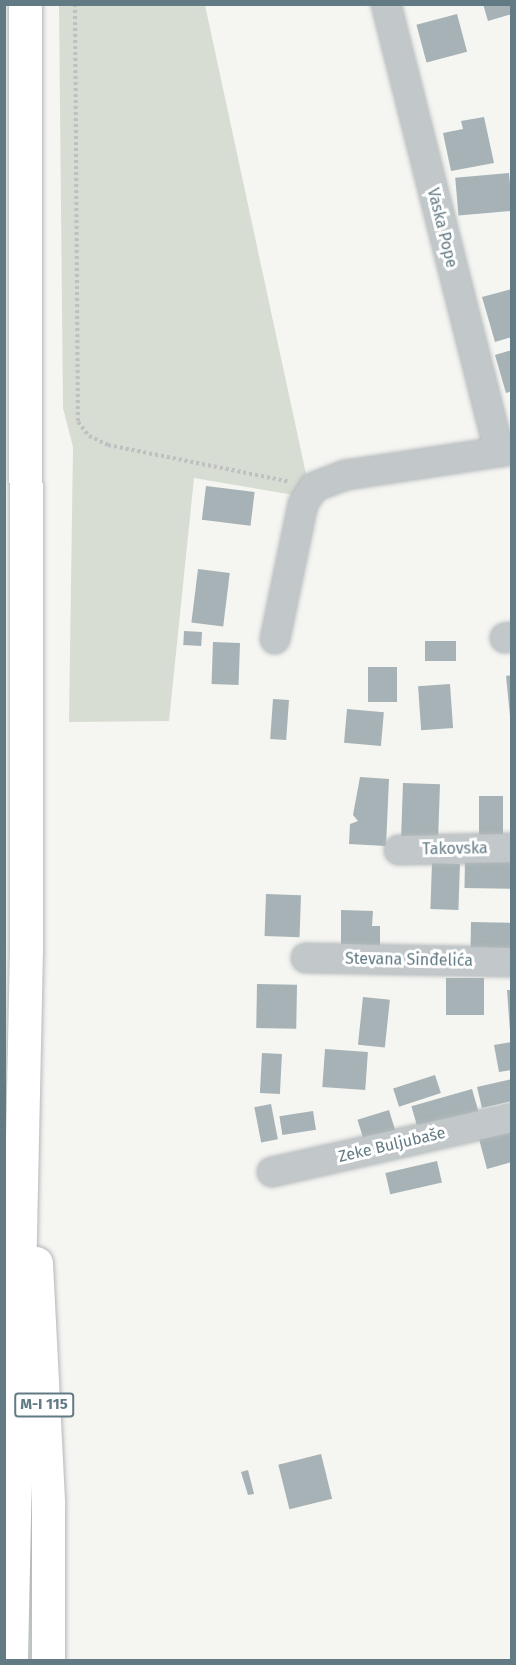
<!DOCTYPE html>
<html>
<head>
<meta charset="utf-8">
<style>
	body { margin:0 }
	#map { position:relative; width:516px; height:1665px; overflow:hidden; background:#f5f5f1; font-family:"Fira Sans",sans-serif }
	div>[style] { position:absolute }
	.green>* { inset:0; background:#d7ddd2 }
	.building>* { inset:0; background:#a6b2b5; transform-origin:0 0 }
	.path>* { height:4px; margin-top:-2px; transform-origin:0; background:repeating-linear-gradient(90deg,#bec0c2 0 3px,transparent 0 6px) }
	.roads { filter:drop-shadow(0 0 2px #b3b9bc) drop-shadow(0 0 2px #b3b9bc) }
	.street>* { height:28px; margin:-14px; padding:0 14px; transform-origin:14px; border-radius:14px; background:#c2c7c9 }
	.primary>* { height:33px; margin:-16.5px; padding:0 16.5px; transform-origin:16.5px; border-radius:16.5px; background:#fff }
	span { translate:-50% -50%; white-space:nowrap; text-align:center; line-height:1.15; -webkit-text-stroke:6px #fff; paint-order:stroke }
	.shield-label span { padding:2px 4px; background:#fff; border:2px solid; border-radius:4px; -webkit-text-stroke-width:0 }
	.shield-label { font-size:15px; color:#627a84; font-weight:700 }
	.street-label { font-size:16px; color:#627a84 }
	.frame { position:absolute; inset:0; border:6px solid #627a84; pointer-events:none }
</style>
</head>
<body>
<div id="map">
	<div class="green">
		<div style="clip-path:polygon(59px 5px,205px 5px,306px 474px,294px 495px,194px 478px,169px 721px,69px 722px,73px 447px,63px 408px)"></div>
	</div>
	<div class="building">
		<div style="clip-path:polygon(483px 4px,512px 4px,512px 14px,488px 21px)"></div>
		<div style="left:457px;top:14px;width:39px;height:42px;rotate:75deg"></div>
		<div style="clip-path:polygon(484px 117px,494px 163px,451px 171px,443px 133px,463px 129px,461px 121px)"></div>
		<div style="left:509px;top:173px;width:38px;height:54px;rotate:85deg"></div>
		<div style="clip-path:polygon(512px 289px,512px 337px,495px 342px,482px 297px)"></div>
		<div style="clip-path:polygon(512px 350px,512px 391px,506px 393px,495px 355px)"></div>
		<div style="left:206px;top:486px;width:49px;height:34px;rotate:7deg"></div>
		<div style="left:198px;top:569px;width:32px;height:54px;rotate:7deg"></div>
		<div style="left:184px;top:631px;width:18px;height:14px;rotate:3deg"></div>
		<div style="left:425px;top:641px;width:31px;height:20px"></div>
		<div style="left:213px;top:642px;width:27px;height:42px;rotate:2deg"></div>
		<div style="left:368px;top:667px;width:29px;height:35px"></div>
		<div style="clip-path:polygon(512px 675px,512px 716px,510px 716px,506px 676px)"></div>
		<div style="left:450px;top:684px;width:44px;height:32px;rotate:86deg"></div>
		<div style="left:273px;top:699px;width:16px;height:40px;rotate:4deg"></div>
		<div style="left:347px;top:709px;width:37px;height:34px;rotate:5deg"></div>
		<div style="clip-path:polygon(360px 777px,389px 779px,386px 846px,349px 844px,350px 824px,358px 821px,353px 815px)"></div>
		<div style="left:403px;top:783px;width:37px;height:58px;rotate:2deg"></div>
		<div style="left:479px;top:796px;width:24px;height:44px"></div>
		<div style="left:465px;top:859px;width:47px;height:29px;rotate:1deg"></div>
		<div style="left:432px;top:863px;width:28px;height:46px;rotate:2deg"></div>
		<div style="left:266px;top:894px;width:35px;height:42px;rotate:2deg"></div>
		<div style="clip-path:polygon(341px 910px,373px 911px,372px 926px,380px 926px,380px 945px,341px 944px)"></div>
		<div style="left:471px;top:922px;width:41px;height:33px;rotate:1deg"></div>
		<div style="left:446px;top:978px;width:38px;height:37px"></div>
		<div style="left:257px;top:984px;width:40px;height:44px;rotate:1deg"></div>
		<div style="clip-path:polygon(507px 990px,512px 990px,512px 1031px,510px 1031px)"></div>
		<div style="left:363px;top:997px;width:27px;height:48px;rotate:6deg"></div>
		<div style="clip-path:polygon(512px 1042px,512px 1070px,499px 1072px,494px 1045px)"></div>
		<div style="left:325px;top:1049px;width:43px;height:38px;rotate:4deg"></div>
		<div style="left:262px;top:1053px;width:20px;height:40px;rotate:3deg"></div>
		<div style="left:435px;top:1075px;width:19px;height:44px;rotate:72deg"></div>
		<div style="clip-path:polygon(512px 1079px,512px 1101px,482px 1108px,477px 1087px)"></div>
		<div style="left:472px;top:1089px;width:26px;height:63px;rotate:74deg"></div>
		<div style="left:271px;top:1104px;width:36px;height:17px;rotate:79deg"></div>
		<div style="left:389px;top:1110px;width:24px;height:33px;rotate:73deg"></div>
		<div style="left:313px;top:1111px;width:19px;height:34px;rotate:81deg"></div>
		<div style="clip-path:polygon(512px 1130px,512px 1162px,487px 1169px,479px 1139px)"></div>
		<div style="left:437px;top:1161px;width:22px;height:53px;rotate:77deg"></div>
		<div style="left:321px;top:1454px;width:46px;height:44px;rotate:76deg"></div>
		<div style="clip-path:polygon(248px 1470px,254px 1494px,248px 1495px,241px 1472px)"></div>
	</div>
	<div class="path">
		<div style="left:75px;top:4px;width:418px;rotate:89.6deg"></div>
		<div style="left:78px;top:422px;width:18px;rotate:52deg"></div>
		<div style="left:89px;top:436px;width:21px;rotate:25deg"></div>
		<div style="left:108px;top:445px;width:183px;rotate:11.4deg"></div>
	</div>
	<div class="roads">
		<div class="street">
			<div style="left:386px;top:4px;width:462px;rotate:75.8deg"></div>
			<div style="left:505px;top:638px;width:7px;rotate:-8deg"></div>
			<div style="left:275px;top:639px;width:138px;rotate:-78.3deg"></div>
			<div style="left:303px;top:504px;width:20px;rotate:-57deg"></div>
			<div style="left:314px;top:487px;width:34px;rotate:-21deg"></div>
			<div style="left:346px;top:475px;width:168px;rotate:-8.6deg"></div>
			<div style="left:399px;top:850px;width:113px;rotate:-1deg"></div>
			<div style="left:306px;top:958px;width:206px;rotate:1.1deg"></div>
			<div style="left:272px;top:1172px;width:246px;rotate:-12.7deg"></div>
		</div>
		<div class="primary">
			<div style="left:36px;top:1263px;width:241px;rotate:87.1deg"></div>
			<div style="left:48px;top:1504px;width:156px;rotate:90deg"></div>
			<div style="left:11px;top:1660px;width:713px;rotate:-88.79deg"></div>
			<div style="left:26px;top:947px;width:943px;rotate:-90.06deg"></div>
		</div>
	</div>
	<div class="shield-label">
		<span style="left:44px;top:1405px">M-I 115</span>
	</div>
	<div class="street-label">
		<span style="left:442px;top:228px;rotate:76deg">Vaska Pope</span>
		<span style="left:455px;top:849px;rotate:-1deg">Takovska</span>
		<span style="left:409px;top:960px;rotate:1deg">Stevana Sinđelića</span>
		<span style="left:392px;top:1145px;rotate:-13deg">Zeke Buljubaše</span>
	</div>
	<div class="frame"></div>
</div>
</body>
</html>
